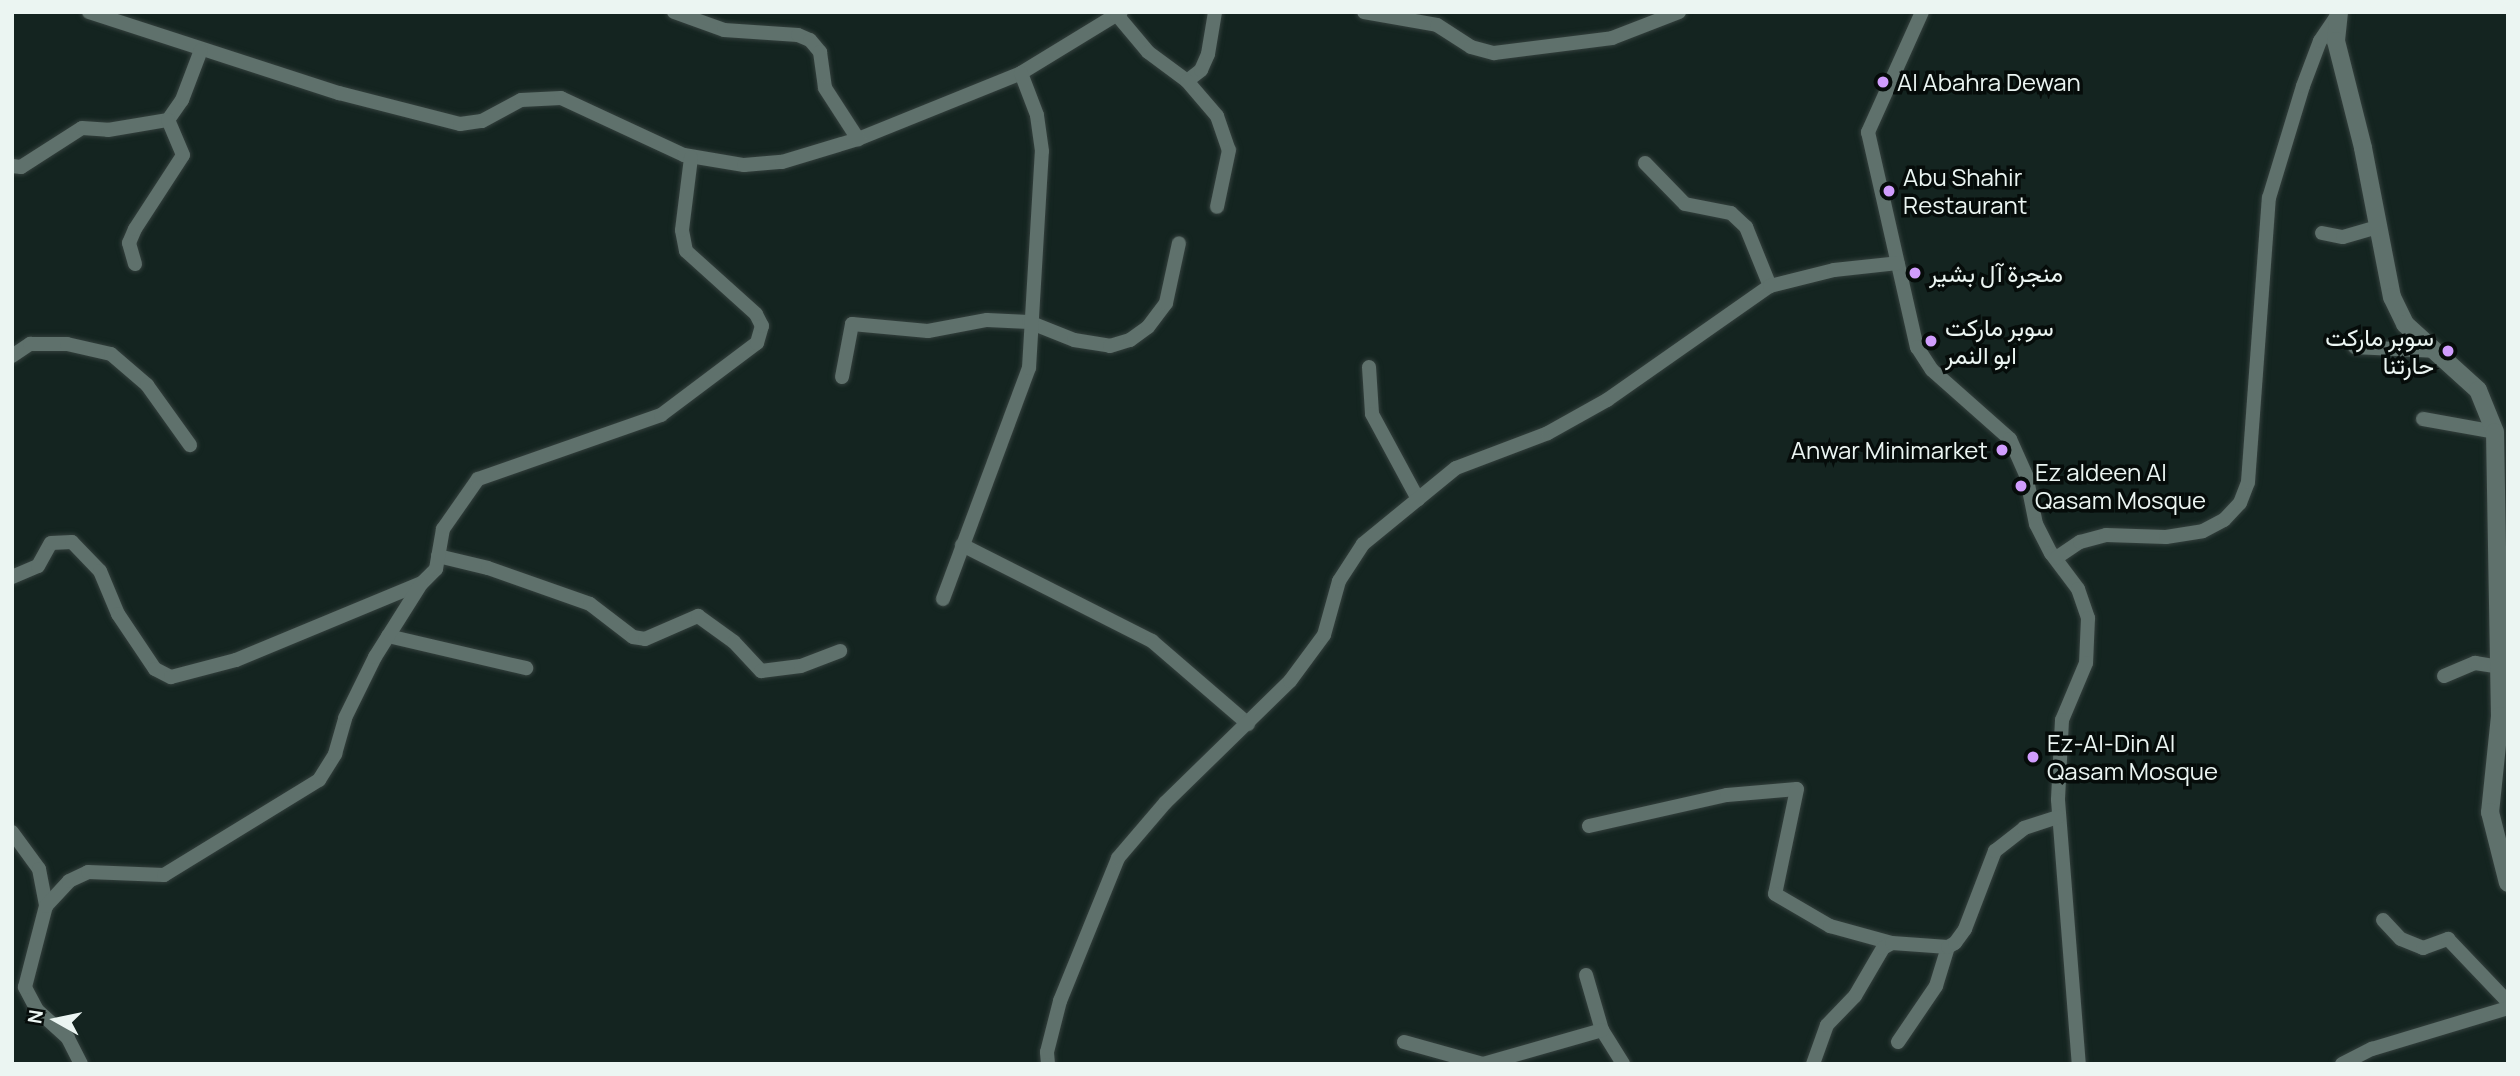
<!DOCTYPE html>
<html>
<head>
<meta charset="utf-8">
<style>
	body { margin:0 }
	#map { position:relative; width:2520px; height:1076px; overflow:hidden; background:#142420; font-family:Manrope,Vazirmatn,sans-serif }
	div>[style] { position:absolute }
	.roads { filter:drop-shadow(0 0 2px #34403d) drop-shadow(0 0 2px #34403d) }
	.minor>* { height:14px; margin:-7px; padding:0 7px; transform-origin:7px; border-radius:7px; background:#5f716c }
	.tertiary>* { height:18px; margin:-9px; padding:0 9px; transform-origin:9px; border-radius:9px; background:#5f716c }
	.dots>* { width:19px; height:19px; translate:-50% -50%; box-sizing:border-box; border:4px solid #060c0a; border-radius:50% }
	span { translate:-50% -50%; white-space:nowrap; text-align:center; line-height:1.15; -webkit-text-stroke:7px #060c0a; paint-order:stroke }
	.poi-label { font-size:24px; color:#ebf5f2 }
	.left { translate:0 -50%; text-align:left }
	.right { translate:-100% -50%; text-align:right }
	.frame { position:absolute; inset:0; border:14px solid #ebf5f2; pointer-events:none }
	.north { position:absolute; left:21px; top:985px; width:70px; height:70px; -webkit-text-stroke:5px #060c0a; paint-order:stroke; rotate:279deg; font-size:19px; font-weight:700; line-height:28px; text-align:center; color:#ebf5f2 }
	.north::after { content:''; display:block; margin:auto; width:24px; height:32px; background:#ebf5f2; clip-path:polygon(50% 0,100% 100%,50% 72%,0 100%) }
</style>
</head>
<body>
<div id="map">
	<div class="roads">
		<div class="minor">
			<div style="left:89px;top:12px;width:263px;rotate:18deg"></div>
			<div style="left:339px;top:93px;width:125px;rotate:14.4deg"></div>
			<div style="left:460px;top:124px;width:22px;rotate:-8deg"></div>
			<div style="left:482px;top:121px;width:44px;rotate:-28.3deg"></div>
			<div style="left:521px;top:100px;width:40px;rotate:-2.9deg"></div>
			<div style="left:561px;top:98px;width:136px;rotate:24.9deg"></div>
			<div style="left:684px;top:155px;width:61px;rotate:9.5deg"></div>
			<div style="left:744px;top:165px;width:38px;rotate:-5deg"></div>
			<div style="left:782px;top:162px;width:79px;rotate:-16.8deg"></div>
			<div style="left:858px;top:139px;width:176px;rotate:-22deg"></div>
			<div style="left:1021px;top:73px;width:117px;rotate:-31.4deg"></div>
			<div style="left:674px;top:12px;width:53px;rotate:19.8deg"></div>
			<div style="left:724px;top:30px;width:74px;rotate:3.9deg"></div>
			<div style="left:798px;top:35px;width:13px;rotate:23deg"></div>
			<div style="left:810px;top:40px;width:16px;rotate:50deg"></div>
			<div style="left:820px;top:52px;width:36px;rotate:82deg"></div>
			<div style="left:825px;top:88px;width:61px;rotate:57.1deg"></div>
			<div style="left:1364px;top:12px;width:74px;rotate:10.1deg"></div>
			<div style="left:1437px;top:25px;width:40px;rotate:32.9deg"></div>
			<div style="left:1471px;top:47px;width:24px;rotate:15deg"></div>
			<div style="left:1494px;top:53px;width:119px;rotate:-7.2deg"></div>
			<div style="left:1612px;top:38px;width:72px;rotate:-21.2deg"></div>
			<div style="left:1922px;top:12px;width:132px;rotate:114.2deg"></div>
			<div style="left:1868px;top:132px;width:221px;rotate:77.2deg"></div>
			<div style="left:1917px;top:347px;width:27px;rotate:57deg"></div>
			<div style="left:1932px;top:370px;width:104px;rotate:41.5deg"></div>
			<div style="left:2010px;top:439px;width:39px;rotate:66deg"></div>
			<div style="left:2026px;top:475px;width:50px;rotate:78.5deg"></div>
			<div style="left:2036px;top:524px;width:33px;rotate:63deg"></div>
			<div style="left:2051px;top:553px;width:45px;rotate:53.1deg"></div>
			<div style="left:2078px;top:589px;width:31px;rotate:71deg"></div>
			<div style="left:2088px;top:618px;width:45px;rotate:92.5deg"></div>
			<div style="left:2086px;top:663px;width:62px;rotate:112.8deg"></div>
			<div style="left:2062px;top:720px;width:80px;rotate:92.9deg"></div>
			<div style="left:2058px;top:800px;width:265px;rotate:85.5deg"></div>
			<div style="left:1117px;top:15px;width:48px;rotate:50deg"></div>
			<div style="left:1148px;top:52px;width:49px;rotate:36.6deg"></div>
			<div style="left:1187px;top:81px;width:18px;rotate:-38deg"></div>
			<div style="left:1201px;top:70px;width:17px;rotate:-66deg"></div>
			<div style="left:1208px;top:54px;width:43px;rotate:-80.5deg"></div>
			<div style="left:1187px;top:81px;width:46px;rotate:49.4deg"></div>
			<div style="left:1217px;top:116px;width:36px;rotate:71deg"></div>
			<div style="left:1229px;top:150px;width:58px;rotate:101.9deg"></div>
			<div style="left:1645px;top:163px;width:57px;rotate:45.7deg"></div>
			<div style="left:1685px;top:204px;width:47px;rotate:11.1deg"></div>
			<div style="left:1731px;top:213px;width:21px;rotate:43deg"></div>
			<div style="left:1746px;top:227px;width:64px;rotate:67.9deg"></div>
			<div style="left:12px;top:166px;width:9px;rotate:6deg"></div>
			<div style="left:21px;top:167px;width:72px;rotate:-32.6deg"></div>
			<div style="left:82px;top:128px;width:26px;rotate:4deg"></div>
			<div style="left:108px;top:130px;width:61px;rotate:-9.5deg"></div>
			<div style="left:168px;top:120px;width:24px;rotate:-55deg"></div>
			<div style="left:182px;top:100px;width:53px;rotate:-69.2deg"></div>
			<div style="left:2322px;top:233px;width:21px;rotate:11deg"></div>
			<div style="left:2343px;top:237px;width:35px;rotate:-16deg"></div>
			<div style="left:135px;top:264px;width:22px;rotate:-106deg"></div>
			<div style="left:129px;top:243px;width:15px;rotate:-67deg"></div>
			<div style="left:135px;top:229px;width:88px;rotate:-57deg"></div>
			<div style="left:183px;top:155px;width:38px;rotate:-113deg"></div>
			<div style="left:2355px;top:347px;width:82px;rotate:2.8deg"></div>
			<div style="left:12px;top:356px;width:22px;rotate:-34deg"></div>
			<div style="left:30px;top:344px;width:37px"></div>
			<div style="left:67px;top:344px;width:45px;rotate:12.8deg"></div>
			<div style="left:111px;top:354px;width:48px;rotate:40.7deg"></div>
			<div style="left:147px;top:385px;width:74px;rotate:54.4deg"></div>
			<div style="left:1369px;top:367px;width:47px;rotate:86.3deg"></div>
			<div style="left:1372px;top:414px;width:97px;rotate:61.6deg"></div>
			<div style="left:842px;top:377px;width:54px;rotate:-79.3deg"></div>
			<div style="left:852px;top:324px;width:76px;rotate:5.3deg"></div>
			<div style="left:928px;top:331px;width:60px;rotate:-10.6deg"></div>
			<div style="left:987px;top:320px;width:42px;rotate:2.7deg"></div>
			<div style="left:1029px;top:322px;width:48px;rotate:21.8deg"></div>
			<div style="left:1074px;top:340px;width:36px;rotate:9deg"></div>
			<div style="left:1110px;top:346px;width:21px;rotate:-17deg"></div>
			<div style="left:1130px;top:340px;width:22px;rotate:-36deg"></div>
			<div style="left:1148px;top:327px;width:30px;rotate:-53deg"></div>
			<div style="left:1166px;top:303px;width:61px;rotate:-77.8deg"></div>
			<div style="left:2423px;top:419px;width:73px;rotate:10.2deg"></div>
			<div style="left:962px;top:545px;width:213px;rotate:26.8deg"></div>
			<div style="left:1152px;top:641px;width:127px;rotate:40.8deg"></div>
			<div style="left:438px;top:556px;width:51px;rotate:13.5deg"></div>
			<div style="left:488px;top:568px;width:108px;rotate:19.4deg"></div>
			<div style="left:590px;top:604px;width:54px;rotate:37.5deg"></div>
			<div style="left:633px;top:637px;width:12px;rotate:9deg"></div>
			<div style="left:645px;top:639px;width:58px;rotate:-23.5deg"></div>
			<div style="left:698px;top:616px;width:44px;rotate:35.8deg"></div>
			<div style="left:734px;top:642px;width:40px;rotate:47deg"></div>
			<div style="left:761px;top:671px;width:40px;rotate:-7.1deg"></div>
			<div style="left:801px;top:666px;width:42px;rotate:-21deg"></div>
			<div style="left:2056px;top:558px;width:29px;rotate:-34deg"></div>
			<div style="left:2080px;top:542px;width:27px;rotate:-15deg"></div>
			<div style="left:2106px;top:535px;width:60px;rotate:1.9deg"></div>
			<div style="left:2166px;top:537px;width:37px;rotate:-9deg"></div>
			<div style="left:2203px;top:531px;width:24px;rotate:-28deg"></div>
			<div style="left:2224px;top:520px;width:23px;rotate:-47deg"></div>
			<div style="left:2240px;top:503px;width:22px;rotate:-69deg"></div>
			<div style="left:2248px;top:482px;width:285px;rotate:-85.8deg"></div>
			<div style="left:2269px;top:198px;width:117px;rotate:-73.1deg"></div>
			<div style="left:2303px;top:86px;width:48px;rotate:-69.3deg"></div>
			<div style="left:2320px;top:41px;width:32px;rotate:-56deg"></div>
			<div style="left:12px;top:577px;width:28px;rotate:-23deg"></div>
			<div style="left:38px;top:566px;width:26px;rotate:-61deg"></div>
			<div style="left:51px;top:543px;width:21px;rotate:-3deg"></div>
			<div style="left:72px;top:542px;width:40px;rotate:46deg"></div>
			<div style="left:100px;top:571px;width:47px;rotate:67.3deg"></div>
			<div style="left:118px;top:614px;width:66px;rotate:56.1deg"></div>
			<div style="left:155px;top:669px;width:18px;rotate:27deg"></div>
			<div style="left:171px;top:677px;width:67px;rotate:-14.7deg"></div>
			<div style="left:236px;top:660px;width:201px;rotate:-22.5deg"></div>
			<div style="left:422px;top:583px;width:20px;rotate:-45deg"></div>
			<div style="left:436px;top:569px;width:41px;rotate:-80.1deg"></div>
			<div style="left:443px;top:529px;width:61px;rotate:-55deg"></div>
			<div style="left:478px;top:479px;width:194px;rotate:-19.3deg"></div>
			<div style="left:661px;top:415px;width:120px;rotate:-36.9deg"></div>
			<div style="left:757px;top:343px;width:18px;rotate:-74deg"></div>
			<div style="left:762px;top:326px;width:13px;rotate:-117deg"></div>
			<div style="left:756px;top:314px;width:94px;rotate:-138deg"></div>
			<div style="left:686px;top:251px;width:21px;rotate:-101deg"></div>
			<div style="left:682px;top:230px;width:73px;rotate:-82.9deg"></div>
			<div style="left:943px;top:599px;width:246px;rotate:-69.6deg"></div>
			<div style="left:1029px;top:368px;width:217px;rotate:-86.6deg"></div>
			<div style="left:1042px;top:151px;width:36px;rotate:-98deg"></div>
			<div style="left:1037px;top:115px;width:45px;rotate:-110.9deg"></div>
			<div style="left:388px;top:636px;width:142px;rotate:13.1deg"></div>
			<div style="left:2444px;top:676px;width:34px;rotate:-23deg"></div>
			<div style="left:2475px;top:663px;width:25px;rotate:9deg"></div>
			<div style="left:1589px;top:826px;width:141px;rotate:-12.7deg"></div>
			<div style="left:1727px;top:795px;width:70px;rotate:-4.9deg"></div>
			<div style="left:1797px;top:789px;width:107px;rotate:101.8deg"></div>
			<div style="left:1775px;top:894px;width:64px;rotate:30.2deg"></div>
			<div style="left:1830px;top:926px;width:64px;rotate:15.3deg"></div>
			<div style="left:12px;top:832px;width:46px;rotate:53.9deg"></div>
			<div style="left:39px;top:869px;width:38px;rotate:79deg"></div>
			<div style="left:2383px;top:920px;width:26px;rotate:47deg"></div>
			<div style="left:2401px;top:939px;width:24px;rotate:22deg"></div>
			<div style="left:2423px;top:948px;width:27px;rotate:-20deg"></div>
			<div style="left:2448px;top:939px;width:87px;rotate:46.4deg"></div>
			<div style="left:1586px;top:975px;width:57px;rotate:73.8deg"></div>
			<div style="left:1602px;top:1030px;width:40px;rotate:58deg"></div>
			<div style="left:1404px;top:1042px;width:82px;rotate:15.6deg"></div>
			<div style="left:1483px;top:1064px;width:124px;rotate:-15.9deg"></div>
			<div style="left:1898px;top:1042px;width:68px;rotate:-55.8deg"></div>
			<div style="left:1936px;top:986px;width:41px;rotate:-72.9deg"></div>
			<div style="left:81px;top:1064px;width:29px;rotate:-117deg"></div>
			<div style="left:68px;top:1038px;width:42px;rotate:-137.9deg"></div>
			<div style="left:37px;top:1010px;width:26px;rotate:-118deg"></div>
			<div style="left:25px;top:987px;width:84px;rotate:-75.5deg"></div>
			<div style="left:46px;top:906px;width:34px;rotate:-47deg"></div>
			<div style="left:69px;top:881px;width:21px;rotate:-25deg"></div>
			<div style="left:88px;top:872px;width:76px;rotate:2.3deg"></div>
			<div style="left:164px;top:875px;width:182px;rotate:-31.5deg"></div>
			<div style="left:319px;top:780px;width:31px;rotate:-58deg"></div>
			<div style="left:335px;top:754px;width:37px;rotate:-74deg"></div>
			<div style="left:345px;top:718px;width:68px;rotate:-63.8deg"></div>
			<div style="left:375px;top:657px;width:86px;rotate:-57.8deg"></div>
			<div style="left:1048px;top:1064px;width:12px;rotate:-95deg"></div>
			<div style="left:1047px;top:1052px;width:53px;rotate:-75.7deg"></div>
			<div style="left:1060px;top:1001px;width:154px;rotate:-67.9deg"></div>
			<div style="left:1118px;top:858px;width:72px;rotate:-49.5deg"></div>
			<div style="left:1165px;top:803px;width:175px;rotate:-44.3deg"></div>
			<div style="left:1290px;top:681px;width:57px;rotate:-53.5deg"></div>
			<div style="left:1324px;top:635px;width:56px;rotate:-74.5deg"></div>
			<div style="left:1339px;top:581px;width:44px;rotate:-57deg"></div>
			<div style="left:1363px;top:544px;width:120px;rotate:-39.3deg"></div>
			<div style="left:1456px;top:468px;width:98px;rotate:-20.8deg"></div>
			<div style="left:1548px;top:433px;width:68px;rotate:-29.2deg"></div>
			<div style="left:1607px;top:400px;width:199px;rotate:-35deg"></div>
			<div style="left:1770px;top:286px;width:66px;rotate:-14deg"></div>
			<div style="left:1834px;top:270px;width:64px;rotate:-6.2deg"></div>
			<div style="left:1813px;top:1064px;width:41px;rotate:-70.3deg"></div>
			<div style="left:1827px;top:1025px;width:40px;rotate:-46deg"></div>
			<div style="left:1855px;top:996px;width:56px;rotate:-59.7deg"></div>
			<div style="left:1883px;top:948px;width:10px;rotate:-29deg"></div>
			<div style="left:1892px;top:943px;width:56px;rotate:4.1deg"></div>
			<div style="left:1948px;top:947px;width:8px;rotate:-30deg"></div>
			<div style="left:1955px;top:943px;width:17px;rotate:-54deg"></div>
			<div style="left:1965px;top:929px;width:84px;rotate:-69deg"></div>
			<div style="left:1995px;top:851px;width:37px;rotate:-38deg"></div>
			<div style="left:2024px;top:828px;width:36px;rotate:-18deg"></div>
			<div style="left:2342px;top:1064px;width:34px;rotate:-27deg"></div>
			<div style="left:2372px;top:1049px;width:142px;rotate:-16.8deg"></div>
		</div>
		<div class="tertiary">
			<div style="left:2339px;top:12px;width:29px;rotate:96deg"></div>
			<div style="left:2336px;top:41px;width:110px;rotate:75.8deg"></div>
			<div style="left:2363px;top:148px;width:152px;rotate:79deg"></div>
			<div style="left:2392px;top:297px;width:30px;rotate:64deg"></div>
			<div style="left:2405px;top:324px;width:98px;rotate:42.1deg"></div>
			<div style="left:2478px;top:390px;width:45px;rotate:68deg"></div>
			<div style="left:2495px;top:432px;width:284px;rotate:89deg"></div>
			<div style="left:2500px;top:716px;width:97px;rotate:95.9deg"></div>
			<div style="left:2490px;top:812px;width:73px;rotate:75.8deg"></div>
		</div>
	</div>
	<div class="dots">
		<div style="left:1883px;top:82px;background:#d19dfe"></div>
		<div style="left:1889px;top:191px;background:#d19dfe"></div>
		<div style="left:1915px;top:273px;background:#d19dfe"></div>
		<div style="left:1931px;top:341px;background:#d19dfe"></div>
		<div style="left:2448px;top:351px;background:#d19dfe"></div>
		<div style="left:2002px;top:450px;background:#d19dfe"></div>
		<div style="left:2021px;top:486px;background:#d19dfe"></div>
		<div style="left:2033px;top:757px;background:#d19dfe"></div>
	</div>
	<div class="poi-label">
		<span class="left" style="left:1897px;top:82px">Al Abahra Dewan</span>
		<span class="left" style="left:1903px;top:191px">Abu Shahir<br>Restaurant</span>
		<span class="left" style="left:1929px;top:273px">منجرة آل بشير</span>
		<span class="left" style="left:1945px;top:341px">سوبر ماركت<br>ابو النمر</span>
		<span class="right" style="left:2434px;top:351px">سوبر ماركت<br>حارتنا</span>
		<span class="right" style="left:1988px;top:450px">Anwar Minimarket</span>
		<span class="left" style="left:2035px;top:486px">Ez aldeen Al<br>Qasam Mosque</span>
		<span class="left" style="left:2047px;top:757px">Ez-Al-Din Al<br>Qasam Mosque</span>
	</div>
	<div class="frame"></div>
	<div class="north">N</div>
</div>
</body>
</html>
